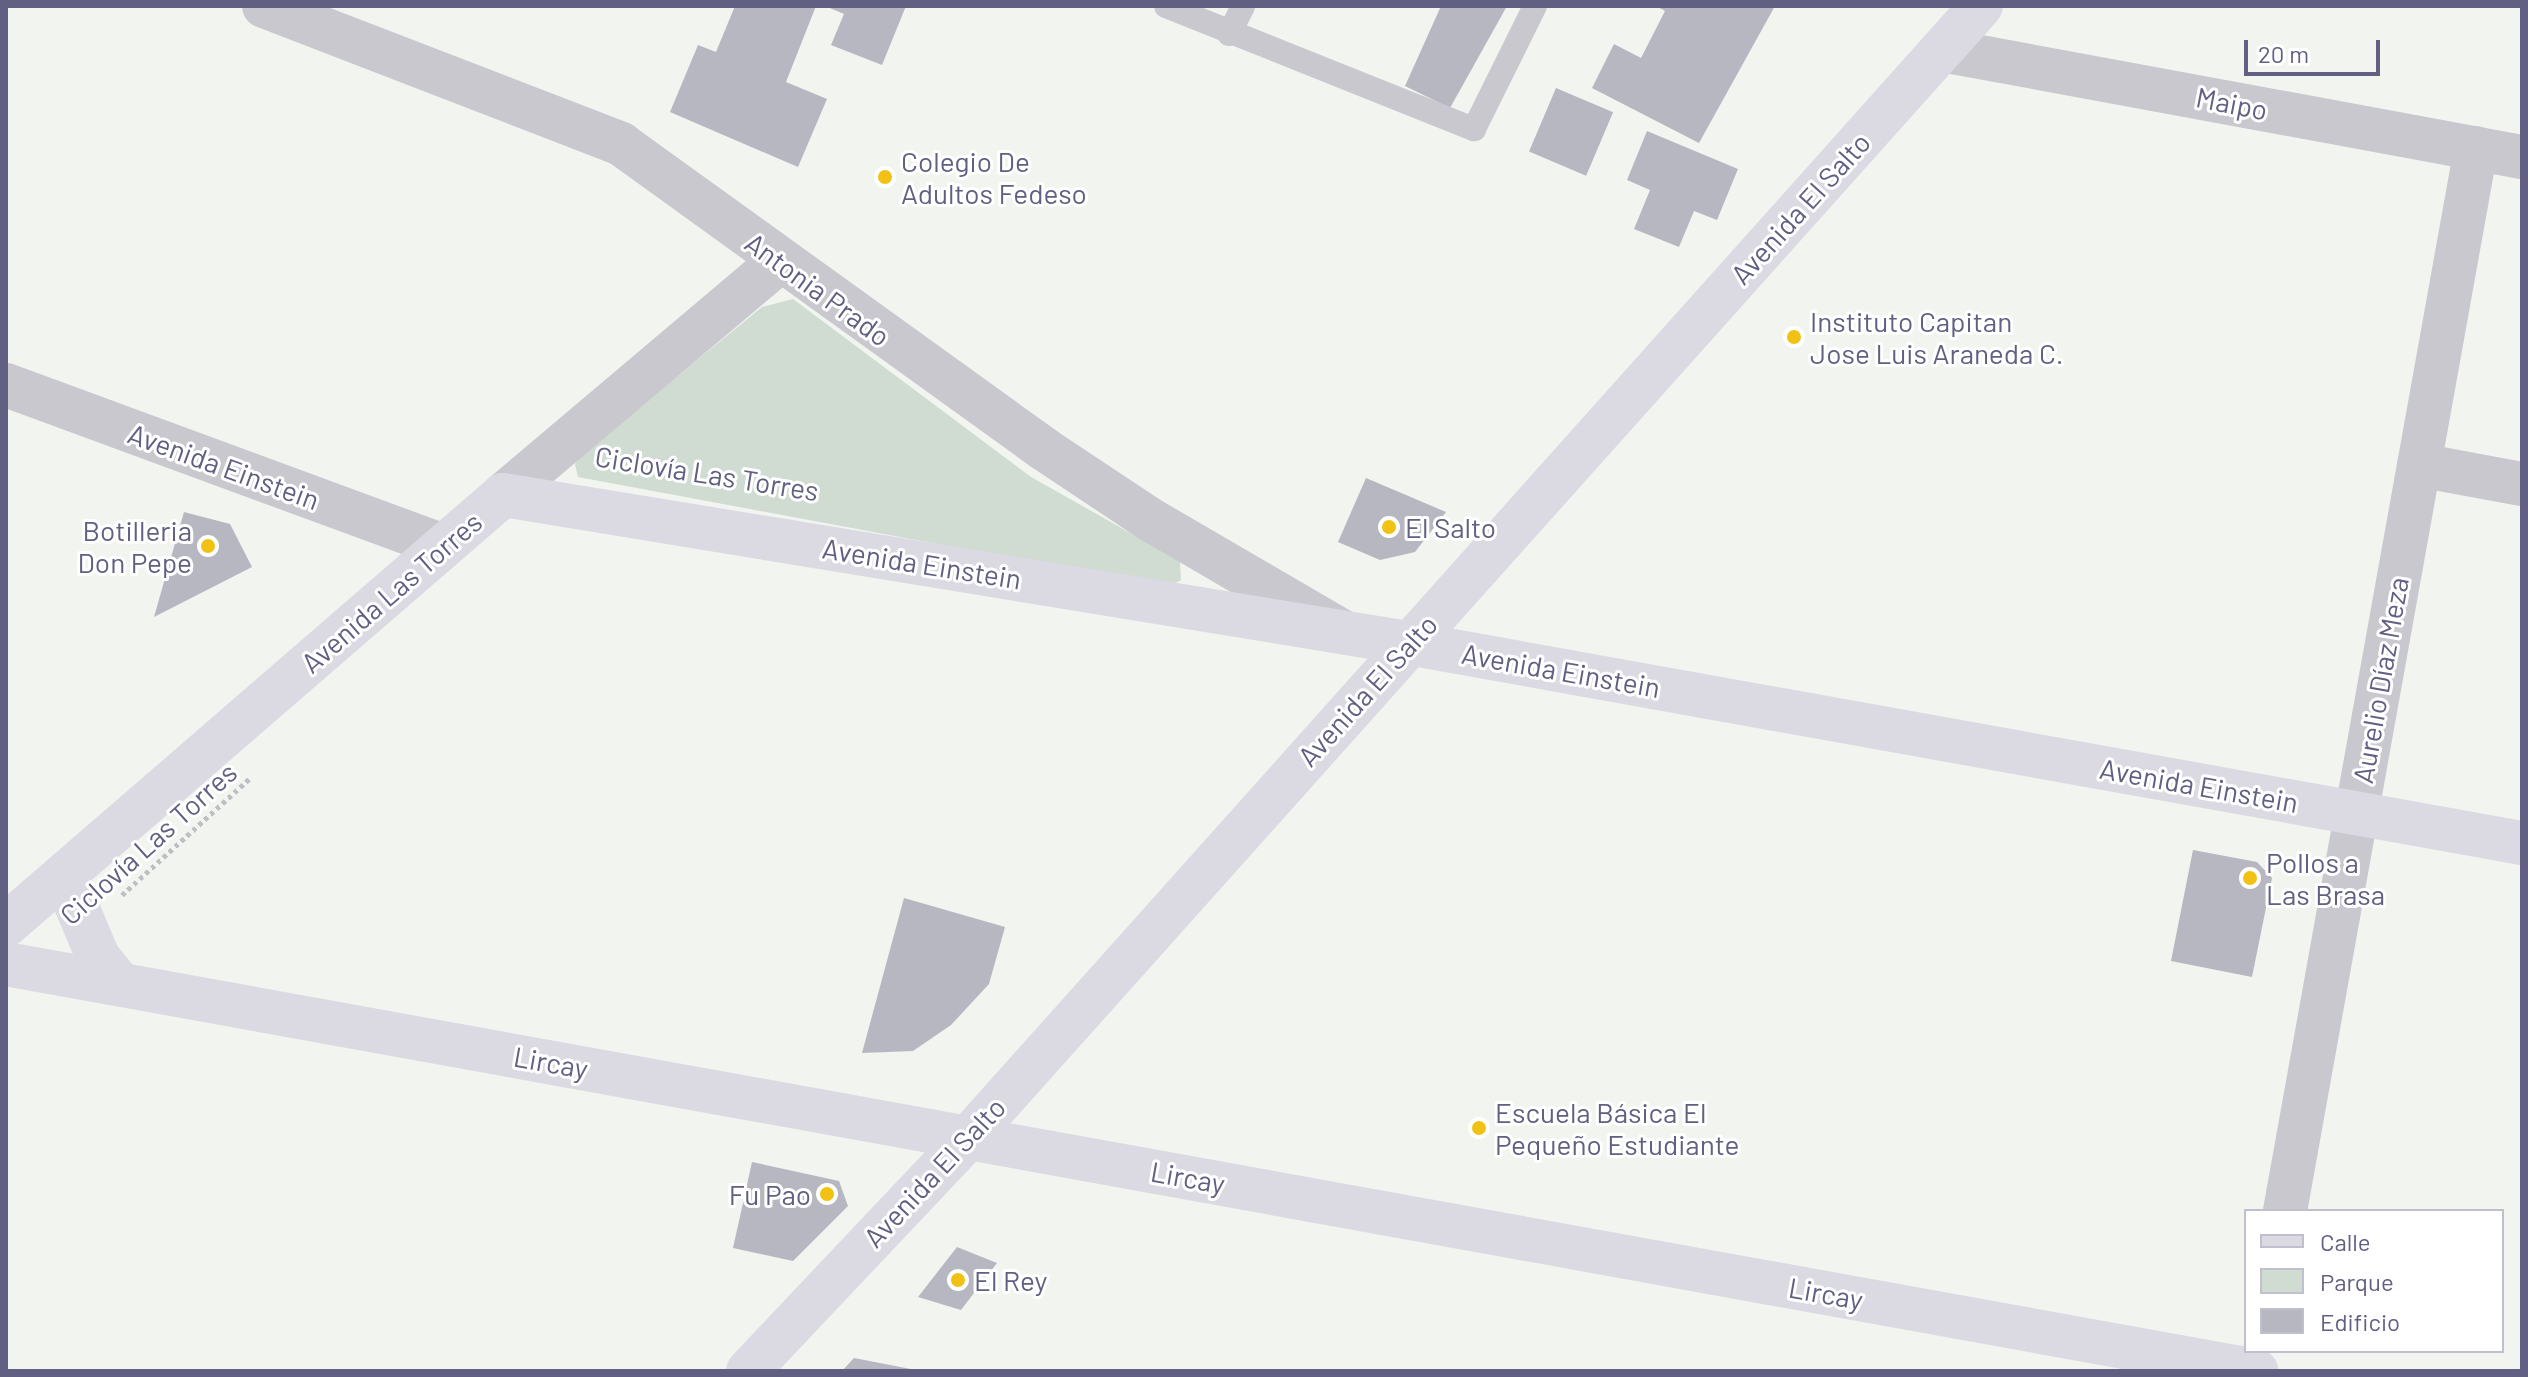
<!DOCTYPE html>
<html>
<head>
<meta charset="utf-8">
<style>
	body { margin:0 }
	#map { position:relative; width:2528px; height:1377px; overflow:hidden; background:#f1f4ef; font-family:Barlow,sans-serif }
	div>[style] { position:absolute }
	.green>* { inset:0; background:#d0dcd2 }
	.building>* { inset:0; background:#b7b7c1; transform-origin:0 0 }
	.path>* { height:5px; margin-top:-2.5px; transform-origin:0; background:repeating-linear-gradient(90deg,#bfbec2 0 4px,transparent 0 8px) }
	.lane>* { height:24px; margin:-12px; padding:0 12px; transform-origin:12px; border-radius:12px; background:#c8c8ce }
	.street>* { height:44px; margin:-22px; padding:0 22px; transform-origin:22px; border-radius:22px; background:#c8c8ce }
	.secondary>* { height:44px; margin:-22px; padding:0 22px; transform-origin:22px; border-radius:22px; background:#dbdae3 }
	.dots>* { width:22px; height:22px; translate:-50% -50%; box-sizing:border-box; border:4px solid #fff; border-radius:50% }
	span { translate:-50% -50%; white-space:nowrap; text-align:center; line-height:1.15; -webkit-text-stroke:6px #fff; paint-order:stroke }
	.street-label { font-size:28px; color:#616083 }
	.poi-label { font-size:28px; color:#616083 }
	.left { translate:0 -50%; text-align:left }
	.right { translate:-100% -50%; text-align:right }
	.frame { position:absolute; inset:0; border:8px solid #616083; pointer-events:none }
	.legend { position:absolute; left:2244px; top:1209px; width:260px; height:144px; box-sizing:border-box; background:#fff; border:2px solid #c0bfcd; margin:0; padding:10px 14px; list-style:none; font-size:24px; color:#616083 }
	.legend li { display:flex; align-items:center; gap:16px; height:40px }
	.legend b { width:40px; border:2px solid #c0bfcd }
	.scale { position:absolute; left:2244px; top:40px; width:136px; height:36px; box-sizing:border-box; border:4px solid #616083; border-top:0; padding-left:10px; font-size:24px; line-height:28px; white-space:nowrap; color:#616083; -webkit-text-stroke:6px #fff; paint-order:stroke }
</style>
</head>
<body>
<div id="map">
	<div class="green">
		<div style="clip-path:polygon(793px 299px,1031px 477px,1180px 561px,1181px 580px,1168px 587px,578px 477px,575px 464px,580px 456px,762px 307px)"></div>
	</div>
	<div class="building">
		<div style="clip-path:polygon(735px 6px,816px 6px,786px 82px,827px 99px,798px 167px,670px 112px,698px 45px,716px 52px)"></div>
		<div style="clip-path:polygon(825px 6px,906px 6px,882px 65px,831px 45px,844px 14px)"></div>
		<div style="clip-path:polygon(1441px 6px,1507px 6px,1450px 108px,1405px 86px)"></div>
		<div style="clip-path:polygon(1656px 6px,1775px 6px,1699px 143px,1592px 88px,1614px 44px,1641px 58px,1665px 11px)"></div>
		<div style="left:1556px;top:88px;width:62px;height:69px;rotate:23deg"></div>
		<div style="clip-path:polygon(1647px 131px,1738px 169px,1717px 220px,1694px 211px,1679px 247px,1634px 229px,1650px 190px,1627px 180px)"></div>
		<div style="clip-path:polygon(1366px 478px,1446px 512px,1415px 552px,1380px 560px,1338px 542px)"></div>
		<div style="clip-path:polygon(184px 512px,230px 524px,252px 567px,154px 617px)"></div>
		<div style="clip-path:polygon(2193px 850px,2257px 862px,2272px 878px,2252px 977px,2171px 961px)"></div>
		<div style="clip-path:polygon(904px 898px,1005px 927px,989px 984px,951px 1025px,913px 1051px,862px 1053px)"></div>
		<div style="clip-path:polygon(752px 1162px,839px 1181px,848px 1206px,793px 1261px,733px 1248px)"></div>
		<div style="clip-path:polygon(957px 1247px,997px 1263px,961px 1310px,918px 1297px)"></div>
		<div style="clip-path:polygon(854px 1358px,916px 1370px,916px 1371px,842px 1371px)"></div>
	</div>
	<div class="path">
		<div style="left:122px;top:895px;width:173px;rotate:-42.4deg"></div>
	</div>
	<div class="lane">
		<div style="left:1166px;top:6px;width:332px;rotate:21.8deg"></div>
		<div style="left:1474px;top:129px;width:137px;rotate:-63.6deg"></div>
		<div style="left:1229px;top:34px;width:31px;rotate:-63deg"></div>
	</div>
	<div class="street">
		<div style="left:264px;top:6px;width:383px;rotate:21.1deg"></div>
		<div style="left:621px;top:144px;width:521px;rotate:35.79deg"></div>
		<div style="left:1044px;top:449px;width:128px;rotate:33.6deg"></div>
		<div style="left:1151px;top:520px;width:221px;rotate:30.2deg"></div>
		<div style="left:1942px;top:50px;width:590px;rotate:10.45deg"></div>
		<div style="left:6px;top:385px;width:466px;rotate:20.2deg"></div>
		<div style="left:2419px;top:465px;width:105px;rotate:10.5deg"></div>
		<div style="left:503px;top:495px;width:361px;rotate:-40.2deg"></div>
		<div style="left:2285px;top:1211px;width:1080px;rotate:-79.81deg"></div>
	</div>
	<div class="secondary">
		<div style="left:64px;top:876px;width:88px;rotate:67.2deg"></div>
		<div style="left:98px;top:957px;width:35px;rotate:51deg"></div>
		<div style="left:6px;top:925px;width:657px;rotate:-40.87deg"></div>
		<div style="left:503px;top:495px;width:917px;rotate:9.29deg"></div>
		<div style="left:1408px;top:643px;width:1132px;rotate:10.18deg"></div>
		<div style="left:6px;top:964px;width:2287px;rotate:10.25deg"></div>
		<div style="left:748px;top:1371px;width:320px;rotate:-46.6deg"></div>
		<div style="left:968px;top:1138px;width:1519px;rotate:-48.18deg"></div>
	</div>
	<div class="dots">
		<div style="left:885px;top:177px;background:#f1c213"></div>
		<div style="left:1794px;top:337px;background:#f1c213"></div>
		<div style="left:1389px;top:527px;background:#f1c213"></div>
		<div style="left:208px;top:546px;background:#f1c213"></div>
		<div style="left:2250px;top:878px;background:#f1c213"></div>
		<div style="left:1479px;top:1128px;background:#f1c213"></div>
		<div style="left:827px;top:1194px;background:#f1c213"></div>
		<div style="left:958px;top:1280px;background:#f1c213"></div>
	</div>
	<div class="street-label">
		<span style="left:2232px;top:103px;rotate:11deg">Maipo</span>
		<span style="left:1800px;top:208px;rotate:-48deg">Avenida El Salto</span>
		<span style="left:818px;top:289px;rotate:36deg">Antonia Prado</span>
		<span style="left:224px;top:466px;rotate:20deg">Avenida Einstein</span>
		<span style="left:707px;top:473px;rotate:9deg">Ciclovía Las Torres</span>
		<span style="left:922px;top:563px;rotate:9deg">Avenida Einstein</span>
		<span style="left:391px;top:592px;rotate:-41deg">Avenida Las Torres</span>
		<span style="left:1561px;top:670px;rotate:10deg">Avenida Einstein</span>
		<span style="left:2380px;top:680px;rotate:-80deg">Aurelio Díaz Meza</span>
		<span style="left:1367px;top:690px;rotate:-48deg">Avenida El Salto</span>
		<span style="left:2199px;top:785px;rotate:10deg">Avenida Einstein</span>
		<span style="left:148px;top:843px;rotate:-42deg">Ciclovía Las Torres</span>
		<span style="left:551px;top:1062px;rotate:10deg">Lircay</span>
		<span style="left:934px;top:1172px;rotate:-47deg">Avenida El Salto</span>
		<span style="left:1188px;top:1177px;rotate:10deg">Lircay</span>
		<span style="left:1826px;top:1293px;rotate:10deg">Lircay</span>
	</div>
	<div class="poi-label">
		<span class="left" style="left:901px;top:177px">Colegio De<br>Adultos Fedeso</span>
		<span class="left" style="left:1810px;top:337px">Instituto Capitan<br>Jose Luis Araneda C.</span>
		<span class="left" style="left:1405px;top:527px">El Salto</span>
		<span class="right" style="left:192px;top:546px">Botilleria<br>Don Pepe</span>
		<span class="left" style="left:2266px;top:878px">Pollos a<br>Las Brasa</span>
		<span class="left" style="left:1495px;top:1128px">Escuela Básica El<br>Pequeño Estudiante</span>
		<span class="right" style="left:811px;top:1194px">Fu Pao</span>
		<span class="left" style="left:974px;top:1280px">El Rey</span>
	</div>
	<div class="frame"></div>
	<ul class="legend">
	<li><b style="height:10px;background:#dbdae3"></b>Calle</li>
	<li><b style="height:22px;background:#d0dcd2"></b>Parque</li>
	<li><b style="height:22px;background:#b7b7c1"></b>Edificio</li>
	</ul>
	<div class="scale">20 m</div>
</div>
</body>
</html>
